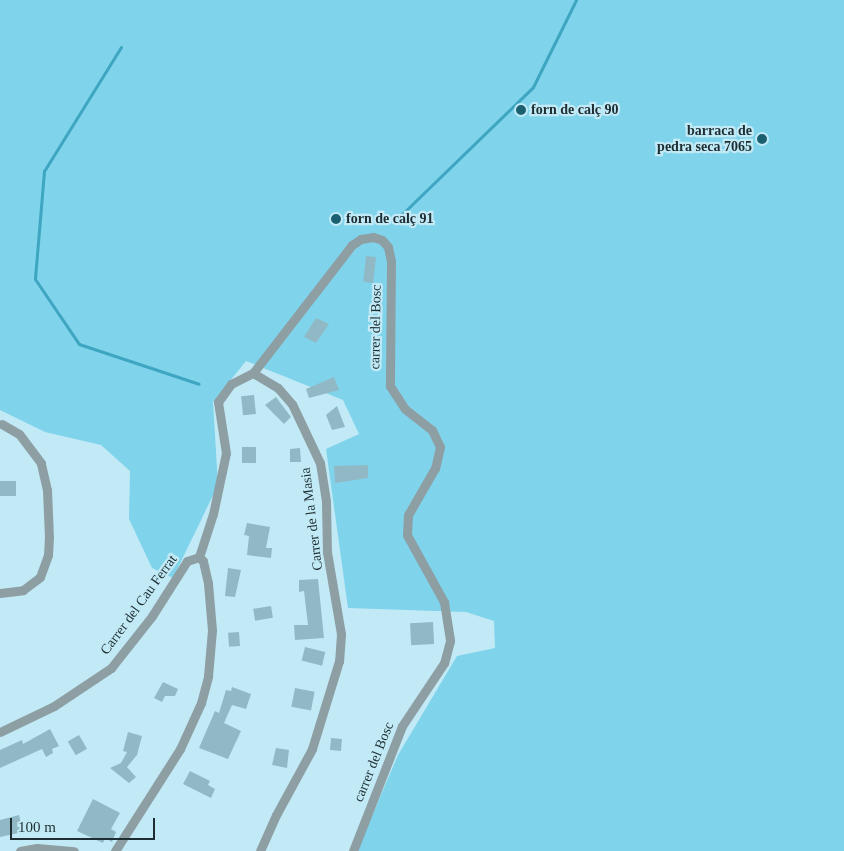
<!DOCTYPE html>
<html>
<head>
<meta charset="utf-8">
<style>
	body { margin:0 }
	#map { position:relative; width:844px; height:851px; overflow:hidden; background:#c1eaf6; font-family:"Times New Roman",serif }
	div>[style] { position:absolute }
	.green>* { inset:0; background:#7fd3eb }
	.stream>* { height:3px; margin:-1.5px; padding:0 1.5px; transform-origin:1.5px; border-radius:1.5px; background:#3ea6c0 }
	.building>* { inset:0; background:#91b9c5; transform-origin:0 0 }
	.street>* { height:9px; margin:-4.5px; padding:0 4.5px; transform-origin:4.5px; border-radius:4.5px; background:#8e9fa4 }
	.dots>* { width:14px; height:14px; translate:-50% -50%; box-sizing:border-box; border:2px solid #c1eaf6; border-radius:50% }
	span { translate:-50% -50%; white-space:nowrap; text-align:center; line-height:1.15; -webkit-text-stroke:4.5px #c1eaf6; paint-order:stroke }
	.poi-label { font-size:14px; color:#1d2d31; font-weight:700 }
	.left { translate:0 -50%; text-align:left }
	.right { translate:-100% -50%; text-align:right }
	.street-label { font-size:14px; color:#1d2d31 }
	.scale { position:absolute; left:10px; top:818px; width:145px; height:22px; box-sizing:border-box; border:2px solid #1d2d31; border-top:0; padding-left:6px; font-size:15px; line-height:18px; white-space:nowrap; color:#1d2d31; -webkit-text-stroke:4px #c1eaf6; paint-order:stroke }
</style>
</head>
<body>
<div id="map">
	<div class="green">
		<div style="clip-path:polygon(0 0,844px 0,844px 851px,357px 851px,398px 755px,457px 656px,495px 648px,494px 621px,466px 612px,348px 608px,326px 449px,359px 434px,343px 400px,246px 361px,213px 402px,218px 485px,173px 578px,152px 568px,129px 519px,130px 471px,101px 445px,45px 432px,0 410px)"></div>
	</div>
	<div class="stream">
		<div style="left:121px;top:47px;width:146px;rotate:121.8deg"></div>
		<div style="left:44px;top:171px;width:108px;rotate:94.8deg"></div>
		<div style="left:35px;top:279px;width:78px;rotate:55.9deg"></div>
		<div style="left:79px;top:344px;width:126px;rotate:18.4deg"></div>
		<div style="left:398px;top:218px;width:188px;rotate:-44.1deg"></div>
		<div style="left:533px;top:87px;width:97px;rotate:-63.7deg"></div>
	</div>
	<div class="building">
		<div style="left:366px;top:256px;width:10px;height:26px;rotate:6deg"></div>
		<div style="clip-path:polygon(316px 318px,329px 324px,316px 343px,304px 337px)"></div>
		<div style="clip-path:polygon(334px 377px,339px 390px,309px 398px,306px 389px)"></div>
		<div style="left:254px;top:395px;width:19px;height:13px;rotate:84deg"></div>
		<div style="clip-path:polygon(276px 397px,291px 417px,284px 424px,265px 405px)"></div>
		<div style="clip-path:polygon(337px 406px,345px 427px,332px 430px,326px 415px)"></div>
		<div style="left:242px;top:447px;width:14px;height:16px"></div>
		<div style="clip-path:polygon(300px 448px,301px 462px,290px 462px,290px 449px)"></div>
		<div style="clip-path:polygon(368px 465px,368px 478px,335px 483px,334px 466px)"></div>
		<div style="left:0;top:481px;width:16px;height:15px"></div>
		<div style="clip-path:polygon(247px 523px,270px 527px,266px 548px,272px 548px,271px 558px,247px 555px,249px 536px,244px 535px)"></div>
		<div style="clip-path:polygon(228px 568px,241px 570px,235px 597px,225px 596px)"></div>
		<div style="clip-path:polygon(318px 579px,324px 638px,295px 640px,294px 625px,308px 625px,304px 591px,299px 592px,299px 580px)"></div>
		<div style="left:271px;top:606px;width:12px;height:18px;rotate:81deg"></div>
		<div style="left:433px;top:622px;width:22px;height:23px;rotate:87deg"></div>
		<div style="left:239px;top:632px;width:14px;height:11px;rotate:86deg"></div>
		<div style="left:305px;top:647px;width:21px;height:14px;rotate:14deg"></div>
		<div style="clip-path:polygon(163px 682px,178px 689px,175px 696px,165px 696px,162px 702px,154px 698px)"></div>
		<div style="clip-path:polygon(232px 687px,251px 694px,246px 709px,232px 705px,224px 723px,241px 731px,228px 759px,199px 748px,215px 711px,219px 713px,226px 690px,231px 691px)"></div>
		<div style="left:295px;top:688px;width:20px;height:19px;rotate:11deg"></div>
		<div style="clip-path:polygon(50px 729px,59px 746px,52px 749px,53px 753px,46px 757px,42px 749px,0 768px,0 750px,22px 740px,23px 744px)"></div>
		<div style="clip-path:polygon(128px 732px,142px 736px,137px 755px,127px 767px,136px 777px,129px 783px,110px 768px,121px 763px,127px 752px,123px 751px)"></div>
		<div style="left:79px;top:735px;width:16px;height:13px;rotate:60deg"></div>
		<div style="left:331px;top:738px;width:11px;height:12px;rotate:5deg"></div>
		<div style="clip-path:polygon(276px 748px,289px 750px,287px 768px,272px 765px)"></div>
		<div style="clip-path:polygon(190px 771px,210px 781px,208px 785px,215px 789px,211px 798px,183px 784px)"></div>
		<div style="clip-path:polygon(93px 799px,120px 813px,111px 829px,116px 832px,112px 842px,105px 838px,103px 843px,77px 831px)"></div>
		<div style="clip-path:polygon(19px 815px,23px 832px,0 837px,0 820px)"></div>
	</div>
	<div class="street">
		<div style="left:253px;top:373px;width:162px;rotate:-52.3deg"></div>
		<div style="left:352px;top:245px;width:11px;rotate:-34deg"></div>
		<div style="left:361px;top:239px;width:12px;rotate:-9deg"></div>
		<div style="left:373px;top:237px;width:9px;rotate:18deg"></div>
		<div style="left:382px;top:240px;width:9px;rotate:49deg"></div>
		<div style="left:388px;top:247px;width:14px;rotate:78deg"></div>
		<div style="left:391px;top:261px;width:125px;rotate:90.5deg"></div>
		<div style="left:390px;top:386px;width:27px;rotate:57deg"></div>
		<div style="left:405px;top:409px;width:34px;rotate:38deg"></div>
		<div style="left:432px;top:430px;width:19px;rotate:65deg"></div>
		<div style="left:440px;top:447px;width:22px;rotate:103deg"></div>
		<div style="left:435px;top:468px;width:54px;rotate:119.9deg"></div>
		<div style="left:408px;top:515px;width:20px;rotate:93deg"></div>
		<div style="left:407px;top:535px;width:77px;rotate:61.1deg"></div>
		<div style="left:444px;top:602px;width:39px;rotate:81deg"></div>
		<div style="left:450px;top:641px;width:23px;rotate:105deg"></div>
		<div style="left:444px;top:663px;width:76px;rotate:123.7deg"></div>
		<div style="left:402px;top:726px;width:134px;rotate:111.4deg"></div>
		<div style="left:253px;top:373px;width:29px;rotate:31deg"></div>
		<div style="left:278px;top:388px;width:21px;rotate:49deg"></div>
		<div style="left:292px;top:404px;width:65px;rotate:64.6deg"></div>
		<div style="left:320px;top:463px;width:39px;rotate:81deg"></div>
		<div style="left:326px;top:502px;width:50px;rotate:88.9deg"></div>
		<div style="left:327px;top:552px;width:83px;rotate:80.3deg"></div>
		<div style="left:341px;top:634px;width:27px;rotate:94deg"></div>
		<div style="left:339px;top:661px;width:92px;rotate:107.1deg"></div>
		<div style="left:312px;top:749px;width:75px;rotate:118.6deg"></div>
		<div style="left:276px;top:815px;width:39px;rotate:114deg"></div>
		<div style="left:0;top:593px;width:23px;rotate:-7deg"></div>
		<div style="left:23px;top:590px;width:21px;rotate:-37deg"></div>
		<div style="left:40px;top:577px;width:23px;rotate:-70deg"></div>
		<div style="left:48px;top:555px;width:17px;rotate:-87deg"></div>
		<div style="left:49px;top:538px;width:48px;rotate:-92.4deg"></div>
		<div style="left:47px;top:490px;width:28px;rotate:-103deg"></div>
		<div style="left:41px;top:463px;width:36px;rotate:-127deg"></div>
		<div style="left:19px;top:434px;width:20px;rotate:-150deg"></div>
		<div style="left:0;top:732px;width:60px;rotate:-25.7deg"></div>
		<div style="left:54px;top:706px;width:69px;rotate:-33.7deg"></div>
		<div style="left:111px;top:668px;width:66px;rotate:-51.7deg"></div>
		<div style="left:152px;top:616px;width:65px;rotate:-57.5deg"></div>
		<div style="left:187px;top:561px;width:13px;rotate:-18deg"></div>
		<div style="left:20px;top:851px;width:17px;rotate:-10deg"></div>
		<div style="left:37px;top:848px;width:37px;rotate:5deg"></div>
		<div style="left:115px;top:851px;width:121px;rotate:-57.5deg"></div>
		<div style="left:180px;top:749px;width:51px;rotate:-65.5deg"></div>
		<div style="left:201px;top:703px;width:28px;rotate:-75deg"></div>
		<div style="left:208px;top:676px;width:46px;rotate:-85deg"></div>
		<div style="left:212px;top:630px;width:47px;rotate:-94.9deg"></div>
		<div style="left:208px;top:583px;width:23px;rotate:-103deg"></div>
		<div style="left:203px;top:561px;width:6px;rotate:-135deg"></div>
		<div style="left:199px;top:557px;width:45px;rotate:-72deg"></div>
		<div style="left:213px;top:514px;width:62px;rotate:-78deg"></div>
		<div style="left:226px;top:453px;width:52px;rotate:-98.9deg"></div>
		<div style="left:218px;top:402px;width:22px;rotate:-54deg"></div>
		<div style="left:231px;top:384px;width:25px;rotate:-27deg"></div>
	</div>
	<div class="dots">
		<div style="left:521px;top:110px;background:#1a6071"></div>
		<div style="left:762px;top:139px;background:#1a6071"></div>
		<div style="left:336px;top:219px;background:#1a6071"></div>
	</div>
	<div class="poi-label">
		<span class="left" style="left:531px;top:110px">forn de calç 90</span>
		<span class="right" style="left:752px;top:139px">barraca de<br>pedra seca 7065</span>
		<span class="left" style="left:346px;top:219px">forn de calç 91</span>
	</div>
	<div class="street-label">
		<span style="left:376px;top:327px;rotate:-89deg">carrer del Bosc</span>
		<span style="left:312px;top:519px;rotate:-97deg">Carrer de la Masia</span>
		<span style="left:139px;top:605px;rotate:-54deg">Carrer del Cau Ferrat</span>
		<span style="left:374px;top:762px;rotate:-68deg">carrer del Bosc</span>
	</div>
	<div class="scale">100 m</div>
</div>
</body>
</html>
